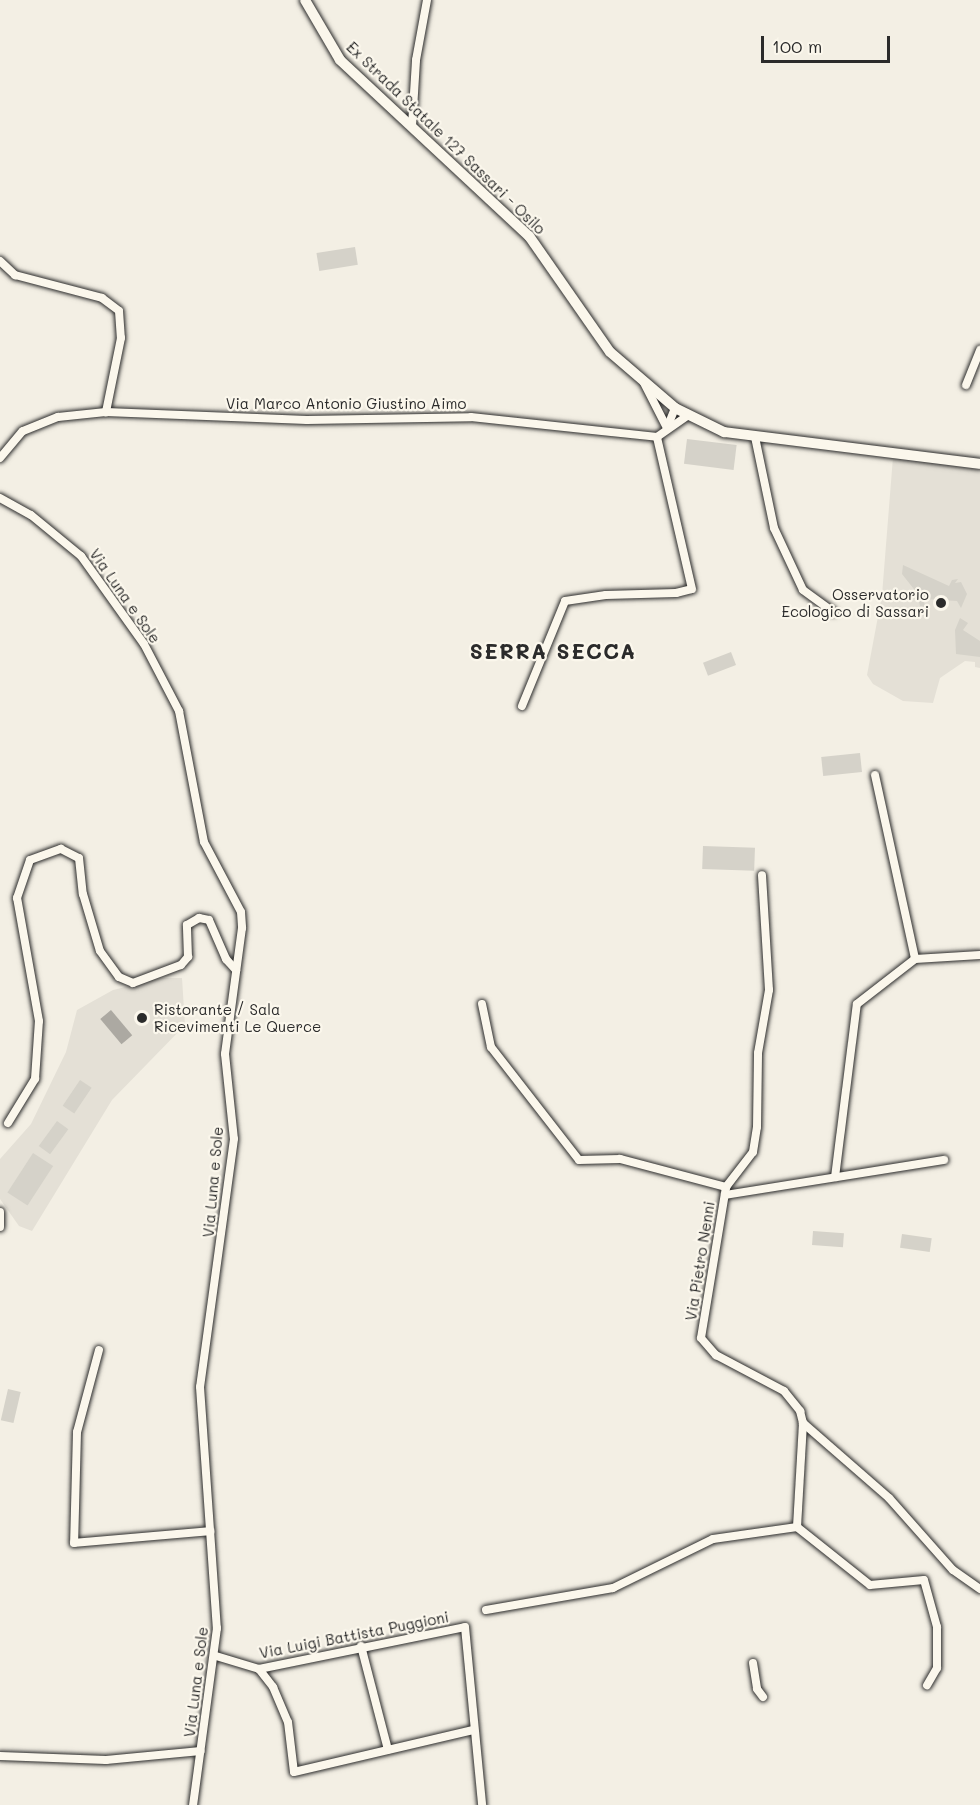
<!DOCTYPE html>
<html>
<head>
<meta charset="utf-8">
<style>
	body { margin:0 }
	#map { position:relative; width:980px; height:1805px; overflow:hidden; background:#f3efe4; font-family:Mali,sans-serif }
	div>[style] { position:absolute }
	.built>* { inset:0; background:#e4e0d6 }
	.green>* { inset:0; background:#d5d2c9; transform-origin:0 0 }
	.water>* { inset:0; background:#aca9a2; transform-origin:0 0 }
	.roads { filter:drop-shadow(0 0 2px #2b2b2b) drop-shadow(0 0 2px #2b2b2b) }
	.minor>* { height:8px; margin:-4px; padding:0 4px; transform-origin:4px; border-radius:4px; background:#fbf7ec }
	.major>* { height:10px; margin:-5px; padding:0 5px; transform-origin:5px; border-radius:5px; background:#fbf7ec }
	.dots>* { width:16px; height:16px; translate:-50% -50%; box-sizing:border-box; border:3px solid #fbf7ec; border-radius:50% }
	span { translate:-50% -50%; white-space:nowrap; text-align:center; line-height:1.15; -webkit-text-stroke:4.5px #fbf7ec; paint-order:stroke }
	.street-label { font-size:15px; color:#2b2b2b }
	.poi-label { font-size:15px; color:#2b2b2b }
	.right { translate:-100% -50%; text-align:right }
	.left { translate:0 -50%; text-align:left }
	.district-label { font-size:21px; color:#2b2b2b; font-weight:700; letter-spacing:1.5px }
	.scale { position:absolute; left:761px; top:36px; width:129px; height:27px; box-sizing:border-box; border:3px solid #2b2b2b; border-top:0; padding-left:8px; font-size:18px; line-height:21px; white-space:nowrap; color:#2b2b2b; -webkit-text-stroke:4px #fbf7ec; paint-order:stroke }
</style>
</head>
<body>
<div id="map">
	<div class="built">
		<div style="clip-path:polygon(893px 457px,980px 470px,980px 668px,975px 667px,975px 662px,965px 661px,940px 678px,933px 703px,903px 701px,873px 684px,867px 675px,882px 595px)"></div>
		<div style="clip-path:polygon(161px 978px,182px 978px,185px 1025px,112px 1100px,32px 1231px,19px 1226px,0 1199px,0 1159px,31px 1124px,66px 1052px,77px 1010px,113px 990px)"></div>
	</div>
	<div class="green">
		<div style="left:355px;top:247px;width:18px;height:39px;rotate:81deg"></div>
		<div style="left:687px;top:439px;width:50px;height:25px;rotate:7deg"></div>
		<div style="clip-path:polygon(903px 565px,949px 586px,952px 580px,958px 579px,955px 583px,961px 582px,967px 594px,961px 608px,957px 601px,925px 599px,924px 607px,920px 606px,917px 593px,902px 574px)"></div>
		<div style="clip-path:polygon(960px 618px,968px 623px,963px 630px,980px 641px,980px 657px,956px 654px,955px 630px)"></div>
		<div style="left:731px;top:652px;width:14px;height:30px;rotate:69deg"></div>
		<div style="left:860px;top:753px;width:19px;height:39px;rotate:84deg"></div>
		<div style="left:703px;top:846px;width:52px;height:23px;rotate:2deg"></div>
		<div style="left:80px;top:1080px;width:14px;height:31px;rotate:34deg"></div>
		<div style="left:57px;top:1121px;width:14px;height:31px;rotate:36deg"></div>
		<div style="left:33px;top:1153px;width:24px;height:47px;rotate:33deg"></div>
		<div style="left:813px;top:1231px;width:31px;height:14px;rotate:4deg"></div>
		<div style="left:902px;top:1234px;width:30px;height:14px;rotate:8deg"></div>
		<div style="left:8px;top:1389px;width:13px;height:32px;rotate:13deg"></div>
	</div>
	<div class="water">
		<div style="left:111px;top:1010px;width:33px;height:14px;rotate:50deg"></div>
	</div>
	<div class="roads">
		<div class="minor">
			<div style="left:412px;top:126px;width:66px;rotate:-86.5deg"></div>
			<div style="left:416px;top:60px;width:61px;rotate:-79.6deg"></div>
			<div style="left:0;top:261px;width:21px;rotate:43deg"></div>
			<div style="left:15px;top:275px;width:90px;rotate:14.8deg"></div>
			<div style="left:102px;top:298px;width:21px;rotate:37deg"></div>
			<div style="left:119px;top:311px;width:27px;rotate:86deg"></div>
			<div style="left:121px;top:338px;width:76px;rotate:101.5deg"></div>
			<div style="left:644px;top:383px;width:51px;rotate:62.9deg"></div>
			<div style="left:966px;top:385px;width:38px;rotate:-68deg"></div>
			<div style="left:667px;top:428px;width:22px;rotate:-68deg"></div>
			<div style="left:755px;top:437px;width:93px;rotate:78.2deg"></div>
			<div style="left:774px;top:528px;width:68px;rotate:64.9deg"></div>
			<div style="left:803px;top:590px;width:37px;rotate:36deg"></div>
			<div style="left:0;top:458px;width:35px;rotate:-50deg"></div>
			<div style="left:23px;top:431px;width:38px;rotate:-22deg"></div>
			<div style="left:58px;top:417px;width:48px;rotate:-5.9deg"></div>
			<div style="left:106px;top:412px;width:201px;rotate:2.3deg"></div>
			<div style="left:307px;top:420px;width:164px;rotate:-1deg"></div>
			<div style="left:471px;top:417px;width:187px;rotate:6.1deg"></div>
			<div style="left:657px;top:437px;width:38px;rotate:-35deg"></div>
			<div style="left:0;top:498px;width:35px;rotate:29deg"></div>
			<div style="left:31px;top:515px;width:65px;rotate:39.4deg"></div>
			<div style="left:81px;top:556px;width:108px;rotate:54.4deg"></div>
			<div style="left:144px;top:644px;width:76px;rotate:62.4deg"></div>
			<div style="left:179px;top:711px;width:133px;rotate:79.2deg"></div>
			<div style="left:204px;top:842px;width:79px;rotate:62.1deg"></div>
			<div style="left:241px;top:912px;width:16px;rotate:86deg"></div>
			<div style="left:242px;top:928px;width:127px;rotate:97.7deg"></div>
			<div style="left:225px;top:1054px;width:85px;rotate:84deg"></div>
			<div style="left:234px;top:1139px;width:250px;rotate:97.8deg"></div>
			<div style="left:200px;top:1387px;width:242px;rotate:86deg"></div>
			<div style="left:217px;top:1628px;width:179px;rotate:97.7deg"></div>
			<div style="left:522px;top:706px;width:113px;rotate:-67.7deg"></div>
			<div style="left:565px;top:601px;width:41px;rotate:-8.3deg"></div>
			<div style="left:606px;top:595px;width:70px;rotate:-1.6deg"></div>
			<div style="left:676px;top:593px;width:16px;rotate:-14deg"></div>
			<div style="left:692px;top:589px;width:156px;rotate:-103deg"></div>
			<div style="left:875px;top:775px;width:188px;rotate:77.7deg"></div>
			<div style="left:482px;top:1004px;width:44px;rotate:78.2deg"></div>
			<div style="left:491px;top:1047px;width:143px;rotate:52.1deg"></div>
			<div style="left:579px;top:1160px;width:41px;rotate:-1.4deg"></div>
			<div style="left:620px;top:1159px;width:110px;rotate:14.8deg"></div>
			<div style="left:726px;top:1187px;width:153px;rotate:99.4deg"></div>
			<div style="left:701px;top:1338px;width:23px;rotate:49deg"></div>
			<div style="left:716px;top:1355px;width:77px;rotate:27.9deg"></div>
			<div style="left:784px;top:1391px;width:26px;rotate:51deg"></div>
			<div style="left:800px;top:1411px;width:12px;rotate:76deg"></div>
			<div style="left:803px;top:1423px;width:114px;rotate:41.1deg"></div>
			<div style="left:889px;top:1498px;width:96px;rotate:48.4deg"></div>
			<div style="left:953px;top:1570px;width:33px;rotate:35deg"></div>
			<div style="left:8px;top:1123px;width:52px;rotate:-58.5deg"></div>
			<div style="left:35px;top:1079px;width:58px;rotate:-86.1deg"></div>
			<div style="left:39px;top:1021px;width:125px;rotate:-100.1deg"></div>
			<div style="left:17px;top:898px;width:40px;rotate:-71.1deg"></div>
			<div style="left:30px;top:860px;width:33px;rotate:-20deg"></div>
			<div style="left:61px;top:849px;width:20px;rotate:27deg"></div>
			<div style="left:79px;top:858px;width:36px;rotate:84deg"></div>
			<div style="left:83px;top:894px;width:59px;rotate:73.4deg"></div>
			<div style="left:100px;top:951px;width:32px;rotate:54deg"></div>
			<div style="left:119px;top:977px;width:15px;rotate:23deg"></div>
			<div style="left:133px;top:983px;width:51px;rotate:-20.6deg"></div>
			<div style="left:181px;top:965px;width:11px;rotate:-49deg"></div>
			<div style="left:188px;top:957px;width:32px;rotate:-92deg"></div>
			<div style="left:187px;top:925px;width:14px;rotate:-30deg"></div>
			<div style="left:199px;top:918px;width:10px;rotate:11deg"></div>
			<div style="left:209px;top:920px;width:43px;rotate:66.4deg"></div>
			<div style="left:226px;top:959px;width:15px;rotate:48deg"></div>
			<div style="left:835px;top:1177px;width:174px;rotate:-82.8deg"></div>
			<div style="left:857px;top:1004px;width:73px;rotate:-37.8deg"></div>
			<div style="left:915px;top:959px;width:65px;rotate:-3.5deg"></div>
			<div style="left:726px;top:1187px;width:44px;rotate:-52.4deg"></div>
			<div style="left:753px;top:1152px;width:25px;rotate:-81deg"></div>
			<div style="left:757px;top:1127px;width:74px;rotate:-89.2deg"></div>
			<div style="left:758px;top:1053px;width:64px;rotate:-80.1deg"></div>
			<div style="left:769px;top:990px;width:115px;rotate:-93.5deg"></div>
			<div style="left:725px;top:1195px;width:222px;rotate:-9.1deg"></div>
			<div style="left:0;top:1212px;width:15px;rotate:90deg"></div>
			<div style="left:99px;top:1350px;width:85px;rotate:105deg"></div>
			<div style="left:77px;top:1432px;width:111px;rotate:91.5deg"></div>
			<div style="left:74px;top:1543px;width:137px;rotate:-5deg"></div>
			<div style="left:797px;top:1527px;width:93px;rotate:38.5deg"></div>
			<div style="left:870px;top:1585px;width:54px;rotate:-5.3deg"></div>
			<div style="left:924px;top:1580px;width:49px;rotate:74.5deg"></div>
			<div style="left:937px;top:1627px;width:41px;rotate:90deg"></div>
			<div style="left:937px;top:1668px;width:20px;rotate:120deg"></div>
			<div style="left:486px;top:1610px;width:129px;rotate:-9.8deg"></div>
			<div style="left:613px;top:1588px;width:111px;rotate:-26.1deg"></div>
			<div style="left:713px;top:1539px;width:85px;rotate:-8.1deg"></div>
			<div style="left:797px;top:1527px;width:104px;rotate:-86.7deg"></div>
			<div style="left:361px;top:1646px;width:107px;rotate:75.4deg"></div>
			<div style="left:216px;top:1656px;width:45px;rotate:16.8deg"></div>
			<div style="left:259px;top:1669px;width:210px;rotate:-11.5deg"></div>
			<div style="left:465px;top:1627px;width:179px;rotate:84.5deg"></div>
			<div style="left:753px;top:1663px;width:26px;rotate:81deg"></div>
			<div style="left:757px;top:1689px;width:10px;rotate:53deg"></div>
			<div style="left:259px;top:1669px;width:23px;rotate:52deg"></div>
			<div style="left:273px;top:1687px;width:38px;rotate:67deg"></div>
			<div style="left:288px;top:1722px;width:50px;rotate:83.2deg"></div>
			<div style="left:294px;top:1772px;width:184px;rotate:-13.2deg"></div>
			<div style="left:0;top:1756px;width:106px;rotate:2.2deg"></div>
			<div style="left:106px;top:1760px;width:95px;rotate:-5.4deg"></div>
		</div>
		<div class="major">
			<div style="left:305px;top:0;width:69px;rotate:59.7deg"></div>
			<div style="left:340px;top:60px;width:258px;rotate:43deg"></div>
			<div style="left:529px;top:236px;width:141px;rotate:55.1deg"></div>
			<div style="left:610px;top:352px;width:86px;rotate:40.7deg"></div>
			<div style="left:675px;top:408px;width:55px;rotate:26.1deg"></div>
			<div style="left:724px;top:432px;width:258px;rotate:7.1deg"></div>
		</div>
	</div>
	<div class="dots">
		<div style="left:941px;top:603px;background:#2b2b2b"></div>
		<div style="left:142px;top:1018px;background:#2b2b2b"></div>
	</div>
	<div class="street-label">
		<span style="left:446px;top:138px;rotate:44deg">Ex Strada Statale 127 Sassari - Osilo</span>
		<span style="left:346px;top:404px">Via Marco Antonio Giustino Aimo</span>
		<span style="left:125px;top:596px;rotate:55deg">Via Luna e Sole</span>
		<span style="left:213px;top:1182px;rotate:-85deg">Via Luna e Sole</span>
		<span style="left:700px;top:1261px;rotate:-81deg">Via Pietro Nenni</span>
		<span style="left:354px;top:1635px;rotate:-11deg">Via Luigi Battista Puggioni</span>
		<span style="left:196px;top:1682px;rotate:-83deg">Via Luna e Sole</span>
	</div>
	<div class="poi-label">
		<span class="right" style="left:929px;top:603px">Osservatorio<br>Ecologico di Sassari</span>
		<span class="left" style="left:154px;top:1018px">Ristorante / Sala<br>Ricevimenti Le Querce</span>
	</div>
	<div class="district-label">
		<span style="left:553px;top:651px">SERRA SECCA</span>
	</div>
	<div class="scale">100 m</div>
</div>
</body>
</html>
